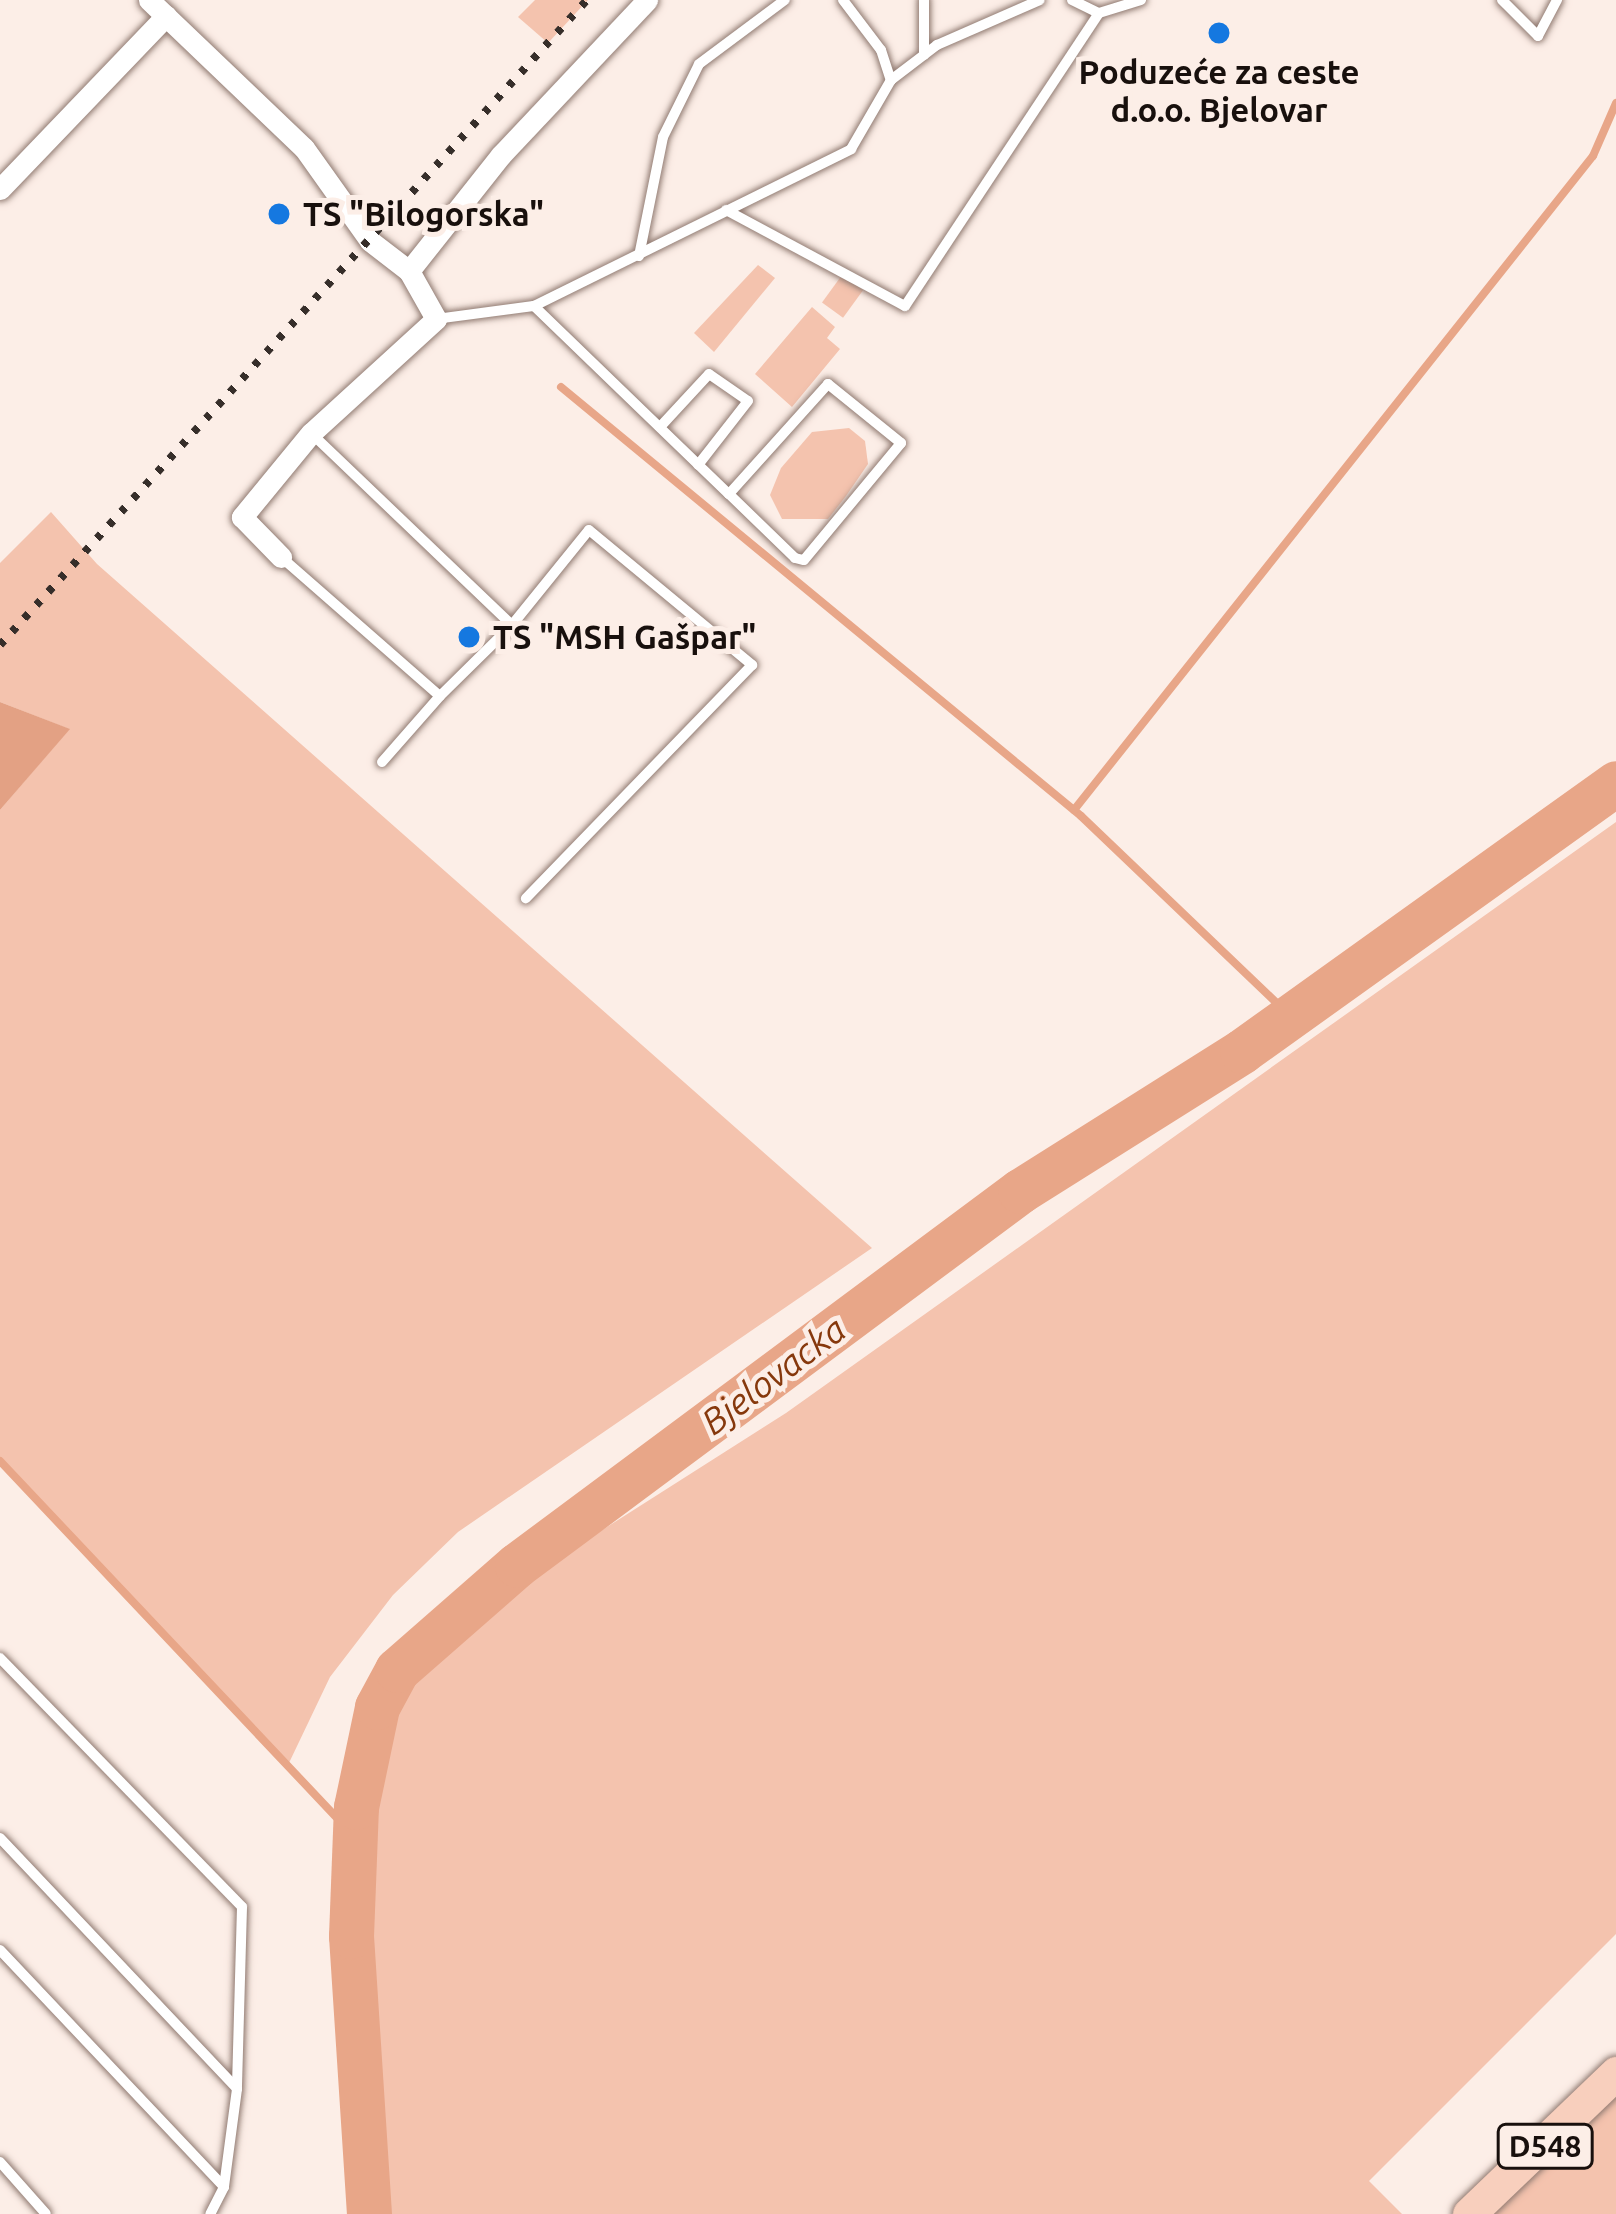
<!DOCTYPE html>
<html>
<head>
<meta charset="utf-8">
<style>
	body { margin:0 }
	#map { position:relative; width:1616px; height:2214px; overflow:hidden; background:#fceee7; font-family:Ubuntu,sans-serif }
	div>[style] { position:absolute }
	.green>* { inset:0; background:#f4c3ae; transform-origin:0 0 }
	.forest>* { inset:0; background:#e3a184 }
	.stream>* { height:8px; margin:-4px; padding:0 4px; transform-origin:4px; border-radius:4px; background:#e8a688 }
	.river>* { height:45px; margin:-22.5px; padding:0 22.5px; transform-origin:22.5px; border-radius:22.5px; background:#e8a688 }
	.roads { filter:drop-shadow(0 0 3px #917b72) drop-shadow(0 0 3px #917b72) }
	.service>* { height:10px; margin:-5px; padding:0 5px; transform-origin:5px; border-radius:5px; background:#fff }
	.minor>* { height:21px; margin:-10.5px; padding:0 10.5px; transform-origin:10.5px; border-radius:10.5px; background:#fff }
	.primary>* { height:33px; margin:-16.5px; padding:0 16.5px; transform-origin:16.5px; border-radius:16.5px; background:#f8cfbd }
	.rail>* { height:8px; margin-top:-4px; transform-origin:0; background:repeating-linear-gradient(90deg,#362e2a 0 6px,transparent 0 18px) }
	.dots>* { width:33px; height:33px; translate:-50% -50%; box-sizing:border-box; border:6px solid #fceee7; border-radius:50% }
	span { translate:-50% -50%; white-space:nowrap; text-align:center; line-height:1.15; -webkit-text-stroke:10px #fceee7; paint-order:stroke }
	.shield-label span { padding:3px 9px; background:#fceee7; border:3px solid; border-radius:9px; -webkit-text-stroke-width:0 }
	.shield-label { font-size:30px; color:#18100d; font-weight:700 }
	.poi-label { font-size:33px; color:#18100d; font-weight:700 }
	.left { translate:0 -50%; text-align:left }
	.water-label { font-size:36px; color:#86380c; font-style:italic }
</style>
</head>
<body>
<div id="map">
	<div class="green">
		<div style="clip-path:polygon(535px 0,588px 0,548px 43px,518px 17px)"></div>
		<div style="clip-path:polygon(758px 265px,775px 278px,714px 352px,694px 333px)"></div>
		<div style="left:842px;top:275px;width:26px;height:34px;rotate:36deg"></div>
		<div style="clip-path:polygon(812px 307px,835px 327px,827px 338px,840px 349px,792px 407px,755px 374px)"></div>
		<div style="clip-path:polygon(849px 428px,865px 441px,868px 464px,846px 496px,828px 519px,782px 519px,770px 495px,781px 468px,812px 432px)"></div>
		<div style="clip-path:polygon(51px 512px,97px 564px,872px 1248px,458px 1532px,393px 1595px,330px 1677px,288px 1765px,0 1461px,0 810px,69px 729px,0 702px,0 563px)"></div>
		<div style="clip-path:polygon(1616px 822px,1616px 1934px,1369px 2181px,1402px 2214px,369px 2214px,351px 1936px,355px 1818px,367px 1741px,397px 1670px,431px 1639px,786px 1413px)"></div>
		<div style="clip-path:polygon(1616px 2069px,1616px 2214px,1466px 2214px)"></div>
	</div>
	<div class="forest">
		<div style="clip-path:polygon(0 702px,70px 729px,0 810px)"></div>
	</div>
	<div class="stream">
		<div style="left:561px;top:387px;width:674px;rotate:39.52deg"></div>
		<div style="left:1081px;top:816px;width:291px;rotate:43.7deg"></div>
		<div style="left:1074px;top:810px;width:835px;rotate:-51.57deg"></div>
		<div style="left:1593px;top:156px;width:58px;rotate:-66.5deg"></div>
		<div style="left:0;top:1461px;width:517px;rotate:46.65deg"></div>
	</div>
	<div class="river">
		<div style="left:369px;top:2214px;width:279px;rotate:-93.7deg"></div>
		<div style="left:351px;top:1936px;width:129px;rotate:-87.8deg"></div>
		<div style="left:356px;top:1807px;width:102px;rotate:-78.1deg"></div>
		<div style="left:377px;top:1707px;width:42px;rotate:-61.6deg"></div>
		<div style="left:397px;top:1670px;width:159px;rotate:-41.2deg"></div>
		<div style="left:517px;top:1565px;width:627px;rotate:-36.63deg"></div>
		<div style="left:1020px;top:1191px;width:262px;rotate:-32.2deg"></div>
		<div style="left:1242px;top:1051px;width:460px;rotate:-35.6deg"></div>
	</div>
	<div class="roads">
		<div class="service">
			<div style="left:843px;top:0;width:63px;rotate:52.8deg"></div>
			<div style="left:881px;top:50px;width:32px;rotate:72deg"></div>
			<div style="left:924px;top:0;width:55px;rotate:90deg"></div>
			<div style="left:1072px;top:0;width:30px;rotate:26deg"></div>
			<div style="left:1099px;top:13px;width:44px;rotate:-17.2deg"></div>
			<div style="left:1502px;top:0;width:51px;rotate:45deg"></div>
			<div style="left:1538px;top:36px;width:41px;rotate:-62.2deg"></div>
			<div style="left:726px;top:210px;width:203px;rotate:28.2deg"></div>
			<div style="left:905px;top:306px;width:351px;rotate:-56.5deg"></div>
			<div style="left:639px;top:256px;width:121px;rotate:-78.6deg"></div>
			<div style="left:663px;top:137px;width:81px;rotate:-63.7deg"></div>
			<div style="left:699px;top:64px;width:107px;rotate:-36.7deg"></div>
			<div style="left:534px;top:306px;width:271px;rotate:44deg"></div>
			<div style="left:729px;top:494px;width:92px;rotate:44.1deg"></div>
			<div style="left:795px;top:558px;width:9px;rotate:13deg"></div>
			<div style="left:804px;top:560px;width:152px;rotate:-50.3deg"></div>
			<div style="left:901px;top:443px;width:94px;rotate:-141.1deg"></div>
			<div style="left:828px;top:384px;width:148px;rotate:132deg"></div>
			<div style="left:436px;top:319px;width:99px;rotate:-7.6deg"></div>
			<div style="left:534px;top:306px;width:354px;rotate:-26.3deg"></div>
			<div style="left:851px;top:149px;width:80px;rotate:-59.9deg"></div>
			<div style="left:891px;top:80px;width:58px;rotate:-37.3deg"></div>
			<div style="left:937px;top:45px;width:112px;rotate:-23.6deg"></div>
			<div style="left:660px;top:427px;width:72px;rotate:-47.2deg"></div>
			<div style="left:709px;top:374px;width:47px;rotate:34.7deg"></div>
			<div style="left:748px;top:401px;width:81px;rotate:128deg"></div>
			<div style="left:311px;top:433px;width:278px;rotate:43.7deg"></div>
			<div style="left:512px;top:625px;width:122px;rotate:-51deg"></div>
			<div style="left:589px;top:530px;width:212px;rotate:39.6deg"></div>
			<div style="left:752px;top:665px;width:325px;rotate:134.1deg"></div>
			<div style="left:281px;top:557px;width:211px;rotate:41.2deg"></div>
			<div style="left:440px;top:696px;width:101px;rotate:-44.6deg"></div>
			<div style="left:382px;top:762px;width:88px;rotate:-48.7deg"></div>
			<div style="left:0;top:1658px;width:347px;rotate:45.8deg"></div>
			<div style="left:242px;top:1907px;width:182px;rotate:91.6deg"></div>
			<div style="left:237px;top:2089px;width:99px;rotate:97.6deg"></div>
			<div style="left:224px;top:2187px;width:30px;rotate:117deg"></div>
			<div style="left:0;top:1838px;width:345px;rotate:46.6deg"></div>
			<div style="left:0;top:1950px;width:326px;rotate:46.6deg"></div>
			<div style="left:0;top:2162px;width:69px;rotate:48.5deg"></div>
		</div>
		<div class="minor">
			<div style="left:149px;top:0;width:214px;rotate:43.7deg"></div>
			<div style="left:304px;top:148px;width:114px;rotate:54.6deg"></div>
			<div style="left:370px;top:241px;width:49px;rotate:37.6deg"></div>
			<div style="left:409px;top:271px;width:55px;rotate:60.6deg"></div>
			<div style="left:436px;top:319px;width:169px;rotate:137.6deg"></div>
			<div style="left:311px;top:433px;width:109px;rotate:129.4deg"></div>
			<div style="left:242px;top:517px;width:56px;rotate:45.7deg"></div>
			<div style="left:0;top:189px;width:240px;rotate:-46.2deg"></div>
			<div style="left:409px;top:271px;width:148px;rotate:-51.6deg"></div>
			<div style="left:501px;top:155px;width:213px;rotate:-46.7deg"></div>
		</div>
		<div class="primary">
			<div style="left:1469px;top:2214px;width:204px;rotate:-43.8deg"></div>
		</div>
	</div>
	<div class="rail">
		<div style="left:0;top:645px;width:872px;rotate:-47.7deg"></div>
	</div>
	<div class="dots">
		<div style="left:1219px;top:33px;background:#1578e0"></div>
		<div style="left:279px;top:214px;background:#1578e0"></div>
		<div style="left:469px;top:637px;background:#1578e0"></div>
	</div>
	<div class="shield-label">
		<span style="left:1545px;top:2146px">D548</span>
	</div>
	<div class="poi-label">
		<span style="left:1219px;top:91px">Poduzeće za ceste<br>d.o.o. Bjelovar</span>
		<span class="left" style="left:303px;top:214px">TS "Bilogorska"</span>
		<span class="left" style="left:493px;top:637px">TS "MSH Gašpar"</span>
	</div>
	<div class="water-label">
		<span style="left:773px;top:1375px;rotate:-37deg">Bjelovacka</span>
	</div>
</div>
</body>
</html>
